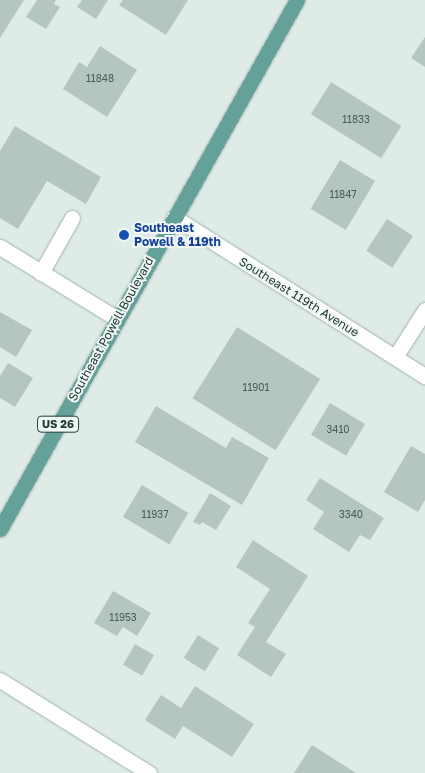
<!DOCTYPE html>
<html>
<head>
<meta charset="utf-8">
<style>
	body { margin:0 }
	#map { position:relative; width:425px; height:773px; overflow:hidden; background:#dfebe7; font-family:"Golos Text",sans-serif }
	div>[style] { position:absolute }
	.building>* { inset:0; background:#b5c6c0; transform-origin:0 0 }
	.roads { filter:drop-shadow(0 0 1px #a2b3af) drop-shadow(0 0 1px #a2b3af) }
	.service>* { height:15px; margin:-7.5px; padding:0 7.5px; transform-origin:7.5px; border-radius:7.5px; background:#fff }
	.minor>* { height:15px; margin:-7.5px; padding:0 7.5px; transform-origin:7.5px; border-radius:7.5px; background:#fff }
	.primary>* { height:15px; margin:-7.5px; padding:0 7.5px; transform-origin:7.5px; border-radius:7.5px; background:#63a199 }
	.dots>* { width:14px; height:14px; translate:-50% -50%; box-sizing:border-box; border:2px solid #f0f7f4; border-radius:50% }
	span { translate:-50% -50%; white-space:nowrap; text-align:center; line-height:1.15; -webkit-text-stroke:4px #f0f7f4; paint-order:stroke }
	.number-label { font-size:10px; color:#455e59 }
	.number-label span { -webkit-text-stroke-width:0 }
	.shield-label span { padding:1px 4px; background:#f0f7f4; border:1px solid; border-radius:4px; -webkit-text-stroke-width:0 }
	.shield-label { font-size:11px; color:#203b37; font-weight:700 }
	.transit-label { font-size:12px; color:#164399; font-weight:700 }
	.left { translate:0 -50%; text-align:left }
	.street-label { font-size:12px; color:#203b37 }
</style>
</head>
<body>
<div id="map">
	<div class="building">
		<div style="clip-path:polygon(0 0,24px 0,0 38px)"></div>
		<div style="clip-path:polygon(37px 0,56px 0,54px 4px,60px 7px,46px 29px,26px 17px)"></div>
		<div style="clip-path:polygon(82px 0,108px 0,96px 19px,77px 7px)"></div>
		<div style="clip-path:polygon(123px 0,188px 0,166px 35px,119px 5px)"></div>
		<div style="clip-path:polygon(425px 37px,425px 67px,411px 58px)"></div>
		<div style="clip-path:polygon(100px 46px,137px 70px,107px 117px,63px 89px,79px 62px,87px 67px)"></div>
		<div style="left:331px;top:82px;width:83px;height:38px;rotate:32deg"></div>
		<div style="clip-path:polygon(15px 126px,101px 177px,86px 204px,47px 181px,18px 229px,0 218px,0 151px)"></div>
		<div style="left:340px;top:160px;width:41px;height:57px;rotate:31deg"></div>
		<div style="left:387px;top:219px;width:31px;height:38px;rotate:33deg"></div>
		<div style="clip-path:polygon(0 312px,32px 330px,16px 357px,0 347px)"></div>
		<div style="left:237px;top:327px;width:98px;height:84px;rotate:32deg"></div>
		<div style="clip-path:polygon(8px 363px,33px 378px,15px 407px,0 398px,0 376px)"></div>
		<div style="left:330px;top:403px;width:41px;height:37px;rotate:31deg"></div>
		<div style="clip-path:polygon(156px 406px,226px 448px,232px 437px,269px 458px,242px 505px,135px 442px)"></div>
		<div style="clip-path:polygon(411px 446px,425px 454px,425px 500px,418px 512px,384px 492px)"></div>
		<div style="clip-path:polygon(320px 478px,384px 518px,370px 540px,360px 535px,349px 552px,313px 529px,324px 512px,306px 500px)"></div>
		<div style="left:142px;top:485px;width:54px;height:37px;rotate:31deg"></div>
		<div style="clip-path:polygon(210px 493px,231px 506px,216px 530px,202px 522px,200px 525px,193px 522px)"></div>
		<div style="clip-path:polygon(253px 540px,308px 576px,266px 642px,286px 654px,271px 677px,237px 655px,255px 627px,248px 623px,270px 589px,236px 567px)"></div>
		<div style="clip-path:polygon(113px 591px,151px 613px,137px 636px,123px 627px,117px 636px,94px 623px)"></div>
		<div style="left:198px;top:635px;width:25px;height:27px;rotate:32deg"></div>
		<div style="left:135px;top:644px;width:22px;height:24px;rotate:30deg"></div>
		<div style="clip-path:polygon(195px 686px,254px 724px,232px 757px,183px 726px,175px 739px,145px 720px,161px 695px,181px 708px)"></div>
		<div style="clip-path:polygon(312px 745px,356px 773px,294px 773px)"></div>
	</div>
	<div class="roads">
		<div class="service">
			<div style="left:41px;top:273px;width:63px;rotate:-60.6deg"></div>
			<div style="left:395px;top:357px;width:56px;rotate:-57.4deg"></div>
		</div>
		<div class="minor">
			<div style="left:174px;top:217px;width:297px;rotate:32.4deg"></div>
			<div style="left:0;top:247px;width:136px;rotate:31.5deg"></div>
			<div style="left:0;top:680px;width:176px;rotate:32deg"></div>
		</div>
		<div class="primary">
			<div style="left:0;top:529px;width:607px;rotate:-60.69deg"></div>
		</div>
	</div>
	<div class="dots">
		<div style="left:124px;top:235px;background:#1a4fb4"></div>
	</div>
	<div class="number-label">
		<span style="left:100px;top:79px">11848</span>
		<span style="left:356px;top:120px">11833</span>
		<span style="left:343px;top:195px">11847</span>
		<span style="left:256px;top:388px">11901</span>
		<span style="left:338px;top:430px">3410</span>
		<span style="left:155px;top:515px">11937</span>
		<span style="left:351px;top:515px">3340</span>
		<span style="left:123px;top:618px">11953</span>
	</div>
	<div class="shield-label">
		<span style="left:58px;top:424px">US 26</span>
	</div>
	<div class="transit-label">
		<span class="left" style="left:134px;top:235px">Southeast<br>Powell &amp; 119th</span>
	</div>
	<div class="street-label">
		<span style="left:299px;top:297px;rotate:32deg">Southeast 119th Avenue</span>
		<span style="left:111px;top:329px;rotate:-61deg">Southeast Powell Boulevard</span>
	</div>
</div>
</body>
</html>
